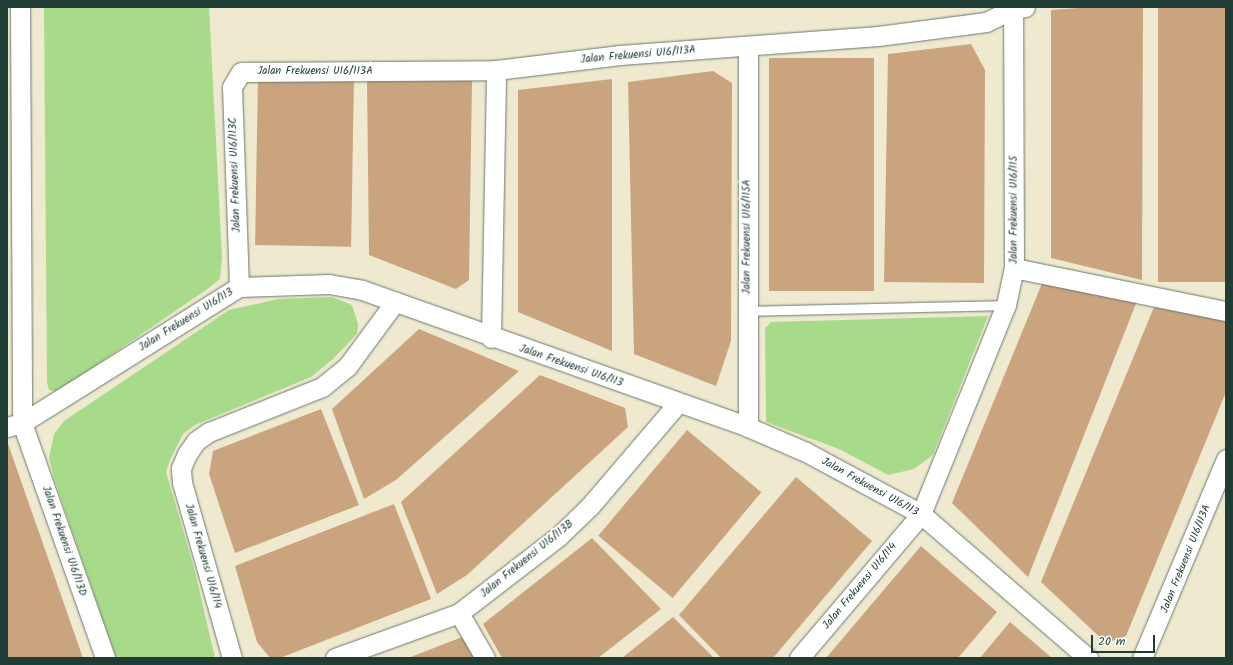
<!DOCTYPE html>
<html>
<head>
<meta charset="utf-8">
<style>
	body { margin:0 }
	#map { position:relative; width:1233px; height:665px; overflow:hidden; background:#efe9d0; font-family:Kalam,sans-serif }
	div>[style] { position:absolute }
	.green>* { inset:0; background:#a7db8a }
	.building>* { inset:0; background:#caa47f; transform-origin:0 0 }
	.roads { filter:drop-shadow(0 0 1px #68796b) drop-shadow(0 0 1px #68796b) }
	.service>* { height:9px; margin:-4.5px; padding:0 4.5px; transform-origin:4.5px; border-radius:4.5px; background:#fff }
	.minor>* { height:19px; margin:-9.5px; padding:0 9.5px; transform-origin:9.5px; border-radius:9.5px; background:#fff }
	span { translate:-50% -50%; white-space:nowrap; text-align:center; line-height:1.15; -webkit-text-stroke:4px #fff; paint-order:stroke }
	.street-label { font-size:11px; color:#1f3d34 }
	.frame { position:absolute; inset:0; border:8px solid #1f3d34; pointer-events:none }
	.scale { position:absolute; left:1091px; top:635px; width:64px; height:18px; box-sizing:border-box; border:2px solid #1f3d34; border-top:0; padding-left:5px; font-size:12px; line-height:14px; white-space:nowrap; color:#1f3d34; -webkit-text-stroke:3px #fff; paint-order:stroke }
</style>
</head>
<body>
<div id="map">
	<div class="green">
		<div style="clip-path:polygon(44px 7px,209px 7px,222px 257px,220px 279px,206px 290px,57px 392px,49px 390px,47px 383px)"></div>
		<div style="clip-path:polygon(332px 297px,352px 305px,358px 324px,357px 334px,333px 359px,311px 377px,195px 425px,183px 434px,170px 460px,166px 472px,194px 567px,215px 658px,116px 658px,54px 478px,49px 458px,54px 434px,64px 421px,229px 310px,278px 299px)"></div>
		<div style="clip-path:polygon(988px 316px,933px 455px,914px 469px,888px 475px,839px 449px,766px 422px,765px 328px,771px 322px)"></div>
	</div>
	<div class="building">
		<div style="clip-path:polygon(1093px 7px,1143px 7px,1142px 280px,1051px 258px,1051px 10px)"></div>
		<div style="left:1158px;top:7px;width:68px;height:275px"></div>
		<div style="clip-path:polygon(971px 44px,985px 70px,984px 283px,884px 282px,888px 54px)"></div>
		<div style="left:874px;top:58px;width:233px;height:105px;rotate:90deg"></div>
		<div style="clip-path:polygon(713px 71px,732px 83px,731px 341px,716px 386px,634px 354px,628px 82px)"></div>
		<div style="left:258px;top:77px;width:96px;height:168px;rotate:1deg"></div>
		<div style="clip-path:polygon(367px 79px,472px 79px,469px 280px,456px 289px,369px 255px)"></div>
		<div style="clip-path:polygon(612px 79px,612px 351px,518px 312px,518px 90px)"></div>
		<div style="clip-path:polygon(1043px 281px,1137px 301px,1028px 577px,952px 503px)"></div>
		<div style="clip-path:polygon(1154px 307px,1226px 321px,1226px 392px,1126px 636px,1106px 643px,1041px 582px)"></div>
		<div style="clip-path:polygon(419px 329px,519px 371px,396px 480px,364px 499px,332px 409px)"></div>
		<div style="clip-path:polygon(540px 375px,625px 408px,628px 427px,467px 575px,437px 594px,401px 502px)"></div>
		<div style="clip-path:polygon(321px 409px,359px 505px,235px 553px,209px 474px,213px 451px)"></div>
		<div style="left:687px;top:430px;width:97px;height:138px;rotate:40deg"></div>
		<div style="clip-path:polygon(7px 441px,83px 658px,7px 658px)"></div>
		<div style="clip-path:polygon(796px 477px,872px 541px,773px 658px,721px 658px,679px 615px)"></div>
		<div style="clip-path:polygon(394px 504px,431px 599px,280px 658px,270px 658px,257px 642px,235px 566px)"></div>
		<div style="clip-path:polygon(592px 538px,661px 609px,598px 658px,502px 658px,483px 624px)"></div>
		<div style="clip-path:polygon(921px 546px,997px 612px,958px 658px,826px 658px)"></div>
		<div style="clip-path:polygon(673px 617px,714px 658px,622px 658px)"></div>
		<div style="clip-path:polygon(1010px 622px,1052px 658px,980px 658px)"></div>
		<div style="clip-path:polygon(465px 636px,476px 658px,408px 658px)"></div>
	</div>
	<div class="roads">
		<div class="service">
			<div style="left:746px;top:311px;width:260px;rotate:-1.3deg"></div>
		</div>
		<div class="minor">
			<div style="left:20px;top:7px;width:416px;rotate:89.7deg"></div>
			<div style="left:22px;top:423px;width:249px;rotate:70.5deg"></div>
			<div style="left:748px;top:47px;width:380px;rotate:90deg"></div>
			<div style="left:1014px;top:268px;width:216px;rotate:11.5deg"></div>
			<div style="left:239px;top:287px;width:200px;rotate:-92deg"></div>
			<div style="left:232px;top:87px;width:17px;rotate:-59deg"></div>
			<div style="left:241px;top:72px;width:255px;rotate:-0.4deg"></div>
			<div style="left:496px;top:70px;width:125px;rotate:-6.9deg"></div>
			<div style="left:620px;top:55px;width:259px;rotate:-4.2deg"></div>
			<div style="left:878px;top:36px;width:109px;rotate:-7.4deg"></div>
			<div style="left:986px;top:22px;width:30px;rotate:-26deg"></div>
			<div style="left:1013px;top:9px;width:12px;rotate:-9deg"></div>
			<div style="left:491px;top:338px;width:268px;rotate:-88.9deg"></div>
			<div style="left:7px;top:427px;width:16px;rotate:-15deg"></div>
			<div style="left:22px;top:423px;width:256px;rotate:-32.1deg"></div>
			<div style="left:239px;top:287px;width:90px;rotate:-1.9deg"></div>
			<div style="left:329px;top:284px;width:34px;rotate:10deg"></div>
			<div style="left:362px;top:290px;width:410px;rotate:19.5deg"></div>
			<div style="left:748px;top:427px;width:63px;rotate:23.3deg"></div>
			<div style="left:806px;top:452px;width:131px;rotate:28.3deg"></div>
			<div style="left:921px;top:514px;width:221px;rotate:40.8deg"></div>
			<div style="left:459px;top:613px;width:52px;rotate:60deg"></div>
			<div style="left:232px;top:658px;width:182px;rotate:-105.9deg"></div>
			<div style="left:182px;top:483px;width:15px;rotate:-94deg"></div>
			<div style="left:181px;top:468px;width:15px;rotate:-67deg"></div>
			<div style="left:187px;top:454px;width:16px;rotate:-55deg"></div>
			<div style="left:196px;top:441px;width:16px;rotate:-35deg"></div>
			<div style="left:209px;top:432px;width:122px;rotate:-21.7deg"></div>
			<div style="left:322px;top:387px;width:32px;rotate:-39deg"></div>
			<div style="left:347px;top:367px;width:81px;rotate:-53.6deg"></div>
			<div style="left:335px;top:658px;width:132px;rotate:-19.9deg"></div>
			<div style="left:459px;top:613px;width:126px;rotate:-37.6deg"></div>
			<div style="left:559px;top:536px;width:43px;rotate:-44.1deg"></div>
			<div style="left:590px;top:506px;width:135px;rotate:-49.5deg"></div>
			<div style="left:799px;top:658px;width:189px;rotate:-49.7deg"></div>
			<div style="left:921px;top:514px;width:226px;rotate:-67.9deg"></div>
			<div style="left:1006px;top:305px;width:38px;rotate:-78deg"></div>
			<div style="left:1014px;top:268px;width:259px;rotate:-90.2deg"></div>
			<div style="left:1142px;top:658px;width:216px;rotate:-67.1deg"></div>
		</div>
	</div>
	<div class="street-label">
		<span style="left:638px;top:55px;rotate:-5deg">Jalan Frekuensi U16/113A</span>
		<span style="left:315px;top:71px">Jalan Frekuensi U16/113A</span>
		<span style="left:235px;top:175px;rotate:-92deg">Jalan Frekuensi U16/113C</span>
		<span style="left:1014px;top:210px;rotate:-90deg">Jalan Frekuensi U16/115</span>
		<span style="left:747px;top:237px;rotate:-90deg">Jalan Frekuensi U16/115A</span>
		<span style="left:186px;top:320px;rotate:-32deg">Jalan Frekuensi U16/113</span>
		<span style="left:571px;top:366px;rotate:19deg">Jalan Frekuensi U16/113</span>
		<span style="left:870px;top:487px;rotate:29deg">Jalan Frekuensi U16/113</span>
		<span style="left:64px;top:541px;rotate:71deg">Jalan Frekuensi U16/113D</span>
		<span style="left:203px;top:556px;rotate:74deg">Jalan Frekuensi U16/114</span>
		<span style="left:527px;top:559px;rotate:-39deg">Jalan Frekuensi U16/113B</span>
		<span style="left:1186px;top:559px;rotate:-68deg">Jalan Frekuensi U16/113A</span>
		<span style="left:860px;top:586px;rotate:-50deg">Jalan Frekuensi U16/114</span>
	</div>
	<div class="frame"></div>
	<div class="scale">20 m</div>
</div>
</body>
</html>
